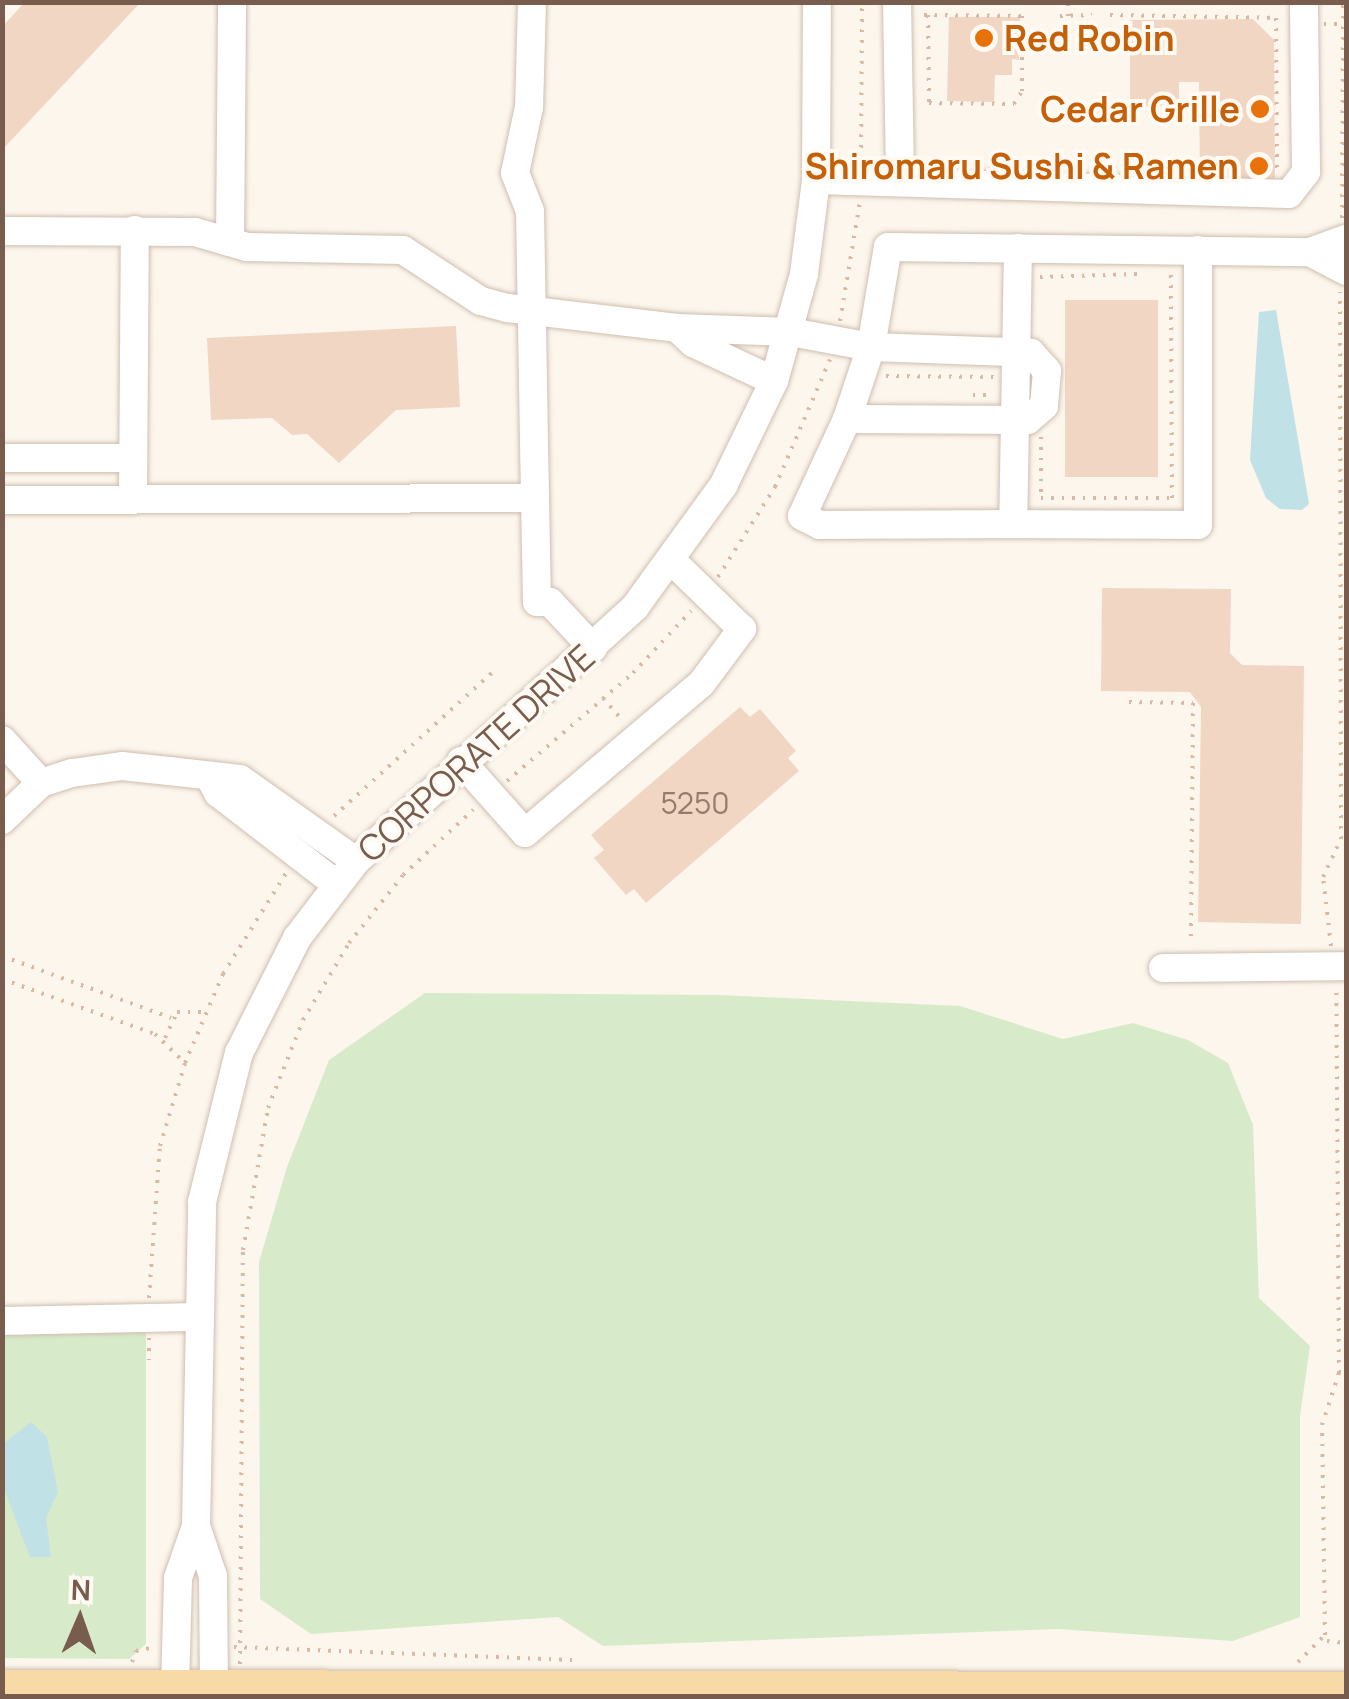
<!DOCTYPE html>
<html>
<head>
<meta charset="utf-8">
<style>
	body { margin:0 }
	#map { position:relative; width:1349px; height:1699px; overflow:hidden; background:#fcf6ec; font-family:Manrope,sans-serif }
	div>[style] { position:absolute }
	.green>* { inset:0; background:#d7ebca }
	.water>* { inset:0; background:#c0e1e6 }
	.building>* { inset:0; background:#f1d6c4; transform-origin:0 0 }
	.path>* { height:4px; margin-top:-2px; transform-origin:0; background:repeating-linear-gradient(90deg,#d7b9a6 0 2.5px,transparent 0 10.5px) }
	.roads { filter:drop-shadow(0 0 2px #cfbeb0) drop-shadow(0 0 2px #cfbeb0) }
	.minor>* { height:28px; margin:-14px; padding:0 14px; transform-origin:14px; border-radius:14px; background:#fff }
	.major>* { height:32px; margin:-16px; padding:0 16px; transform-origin:16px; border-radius:16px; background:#f8daa7 }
	.dots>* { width:28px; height:28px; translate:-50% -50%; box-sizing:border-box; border:5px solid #fffaf3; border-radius:50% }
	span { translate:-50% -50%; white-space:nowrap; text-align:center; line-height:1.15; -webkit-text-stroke:8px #fffaf3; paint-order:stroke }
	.number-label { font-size:30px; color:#967b6c }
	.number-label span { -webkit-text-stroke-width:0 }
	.food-label { font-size:35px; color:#c56008; font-weight:700 }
	.left { translate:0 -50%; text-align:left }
	.right { translate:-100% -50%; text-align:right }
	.street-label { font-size:35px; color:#785d4e }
	.frame { position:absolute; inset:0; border:5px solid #785d4e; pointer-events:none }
	.north { position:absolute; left:30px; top:1569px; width:100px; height:100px; -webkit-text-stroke:8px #fffaf3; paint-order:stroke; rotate:2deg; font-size:28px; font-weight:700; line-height:40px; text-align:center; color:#785d4e }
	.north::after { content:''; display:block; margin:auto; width:35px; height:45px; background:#785d4e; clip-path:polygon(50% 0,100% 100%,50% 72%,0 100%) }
</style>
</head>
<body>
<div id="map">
	<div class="green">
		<div style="clip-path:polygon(425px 993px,719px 995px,960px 1006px,1063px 1039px,1133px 1023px,1188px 1040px,1228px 1063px,1253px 1125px,1259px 1298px,1310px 1346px,1300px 1416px,1300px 1617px,1233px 1641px,1058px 1629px,603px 1646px,558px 1617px,311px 1634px,260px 1599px,259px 1262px,287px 1167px,329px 1060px)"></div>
		<div style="clip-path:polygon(3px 1330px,146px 1331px,146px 1644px,129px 1659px,3px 1658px)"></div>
	</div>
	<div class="water">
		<div style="clip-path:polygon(1276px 310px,1309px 504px,1302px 510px,1280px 509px,1266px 498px,1250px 460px,1259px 312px)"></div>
		<div style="clip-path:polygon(31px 1422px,47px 1437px,58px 1492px,46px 1518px,51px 1557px,30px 1557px,3px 1486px,3px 1444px)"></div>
	</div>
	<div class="building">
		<div style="clip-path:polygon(25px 2px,141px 2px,2px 150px,2px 27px)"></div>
		<div style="clip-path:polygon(949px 17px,1020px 17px,1019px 60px,1012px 59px,1012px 75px,995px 75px,994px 102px,947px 101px)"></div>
		<div style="clip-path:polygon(1253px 19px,1274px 40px,1275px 179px,1200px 180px,1199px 82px,1179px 82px,1179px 106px,1130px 107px,1130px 20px)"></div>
		<div style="left:1158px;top:300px;width:177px;height:93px;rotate:90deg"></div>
		<div style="clip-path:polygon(456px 326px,460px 407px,396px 410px,339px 463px,307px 434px,292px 435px,272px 418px,211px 420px,207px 338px)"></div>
		<div style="clip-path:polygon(1102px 588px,1231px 589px,1230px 653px,1242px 665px,1304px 666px,1301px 924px,1198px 922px,1201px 707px,1190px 692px,1101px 691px)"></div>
		<div style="clip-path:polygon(740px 707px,750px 717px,760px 709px,796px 751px,788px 758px,799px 771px,646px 903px,634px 889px,626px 895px,594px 858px,604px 850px,591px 835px)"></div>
	</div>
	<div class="path">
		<div style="left:924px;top:15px;width:101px;rotate:0.6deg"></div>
		<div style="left:928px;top:15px;width:88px;rotate:89.3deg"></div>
		<div style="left:929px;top:103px;width:85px;rotate:0.7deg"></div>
		<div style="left:1014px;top:104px;width:15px;rotate:-58deg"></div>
		<div style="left:1022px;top:91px;width:75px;rotate:-90deg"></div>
		<div style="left:1110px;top:15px;width:166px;rotate:1deg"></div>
		<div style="left:1276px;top:18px;width:154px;rotate:89.6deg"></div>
		<div style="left:1060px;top:16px;width:32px;rotate:-2deg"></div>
		<div style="left:1068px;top:16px;width:14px;rotate:-90deg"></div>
		<div style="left:1324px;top:24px;width:18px"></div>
		<div style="left:861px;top:158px;width:156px;rotate:-89.6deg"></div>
		<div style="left:1342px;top:218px;width:216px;rotate:-89.7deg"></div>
		<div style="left:1040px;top:277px;width:98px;rotate:-1.8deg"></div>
		<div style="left:840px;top:321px;width:121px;rotate:-80.5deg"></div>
		<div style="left:886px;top:376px;width:110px;rotate:0.5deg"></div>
		<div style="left:973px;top:395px;width:21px"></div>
		<div style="left:1041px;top:437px;width:61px;rotate:90deg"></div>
		<div style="left:1041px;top:498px;width:131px"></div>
		<div style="left:1172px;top:498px;width:223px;rotate:-90.3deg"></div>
		<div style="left:718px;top:577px;width:107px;rotate:-57.7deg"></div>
		<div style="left:775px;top:487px;width:139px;rotate:-66.7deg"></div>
		<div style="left:603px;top:698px;width:30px;rotate:49deg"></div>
		<div style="left:1129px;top:702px;width:64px;rotate:0.9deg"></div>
		<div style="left:1193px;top:703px;width:233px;rotate:90.5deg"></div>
		<div style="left:507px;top:781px;width:166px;rotate:-40.6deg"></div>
		<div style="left:633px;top:673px;width:85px;rotate:-46.9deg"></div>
		<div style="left:334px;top:816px;width:215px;rotate:-42.2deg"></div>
		<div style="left:1331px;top:946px;width:69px;rotate:-96.6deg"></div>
		<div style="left:1323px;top:877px;width:42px;rotate:-64.7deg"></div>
		<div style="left:1341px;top:839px;width:547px;rotate:-90.1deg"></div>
		<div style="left:2px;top:956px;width:180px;rotate:20.1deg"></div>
		<div style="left:2px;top:979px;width:163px;rotate:19.8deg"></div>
		<div style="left:155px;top:1034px;width:40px;rotate:44deg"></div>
		<div style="left:165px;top:1038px;width:29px;rotate:-65deg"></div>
		<div style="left:177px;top:1012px;width:29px"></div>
		<div style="left:149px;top:1298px;width:152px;rotate:-85.9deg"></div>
		<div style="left:160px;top:1146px;width:87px;rotate:-73.2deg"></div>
		<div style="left:185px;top:1063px;width:97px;rotate:-66.9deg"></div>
		<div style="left:223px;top:974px;width:119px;rotate:-58deg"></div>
		<div style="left:149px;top:1338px;width:22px;rotate:90deg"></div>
		<div style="left:1327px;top:1641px;width:19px;rotate:6deg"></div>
		<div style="left:234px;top:1647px;width:344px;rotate:2.2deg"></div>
		<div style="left:132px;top:1662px;width:12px;rotate:-70deg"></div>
		<div style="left:136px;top:1651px;width:19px;rotate:-12deg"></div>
		<div style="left:1298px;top:1662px;width:38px;rotate:-45deg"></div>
		<div style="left:1325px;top:1635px;width:210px;rotate:-90.8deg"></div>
		<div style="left:1322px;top:1425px;width:55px;rotate:-71.9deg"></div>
		<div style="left:1339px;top:1373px;width:383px;rotate:-90.4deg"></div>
		<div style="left:240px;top:1664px;width:414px;rotate:-89.6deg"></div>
		<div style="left:243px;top:1250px;width:144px;rotate:-80deg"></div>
		<div style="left:268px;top:1108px;width:95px;rotate:-68.3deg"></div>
		<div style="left:303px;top:1020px;width:90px;rotate:-59.1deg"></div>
		<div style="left:349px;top:943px;width:87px;rotate:-51.5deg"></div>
		<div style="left:403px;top:875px;width:96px;rotate:-42.9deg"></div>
	</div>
	<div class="roads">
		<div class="minor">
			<div style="left:532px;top:2px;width:105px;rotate:91.6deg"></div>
			<div style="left:529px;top:107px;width:67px;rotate:102deg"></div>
			<div style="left:515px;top:173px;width:41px;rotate:68.5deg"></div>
			<div style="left:530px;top:211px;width:287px;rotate:89deg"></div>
			<div style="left:897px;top:2px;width:178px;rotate:89deg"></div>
			<div style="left:816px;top:180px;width:473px;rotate:1.7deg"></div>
			<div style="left:1289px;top:194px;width:28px;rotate:-52deg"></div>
			<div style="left:1306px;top:172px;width:170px;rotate:-90.7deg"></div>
			<div style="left:2px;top:231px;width:193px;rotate:0.3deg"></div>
			<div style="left:195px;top:232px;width:54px;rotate:16.1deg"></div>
			<div style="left:247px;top:247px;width:156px;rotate:1.1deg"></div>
			<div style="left:403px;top:250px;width:93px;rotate:33.2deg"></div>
			<div style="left:481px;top:301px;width:28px;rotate:15deg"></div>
			<div style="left:508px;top:308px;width:170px;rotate:6.7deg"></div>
			<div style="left:677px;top:328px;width:114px;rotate:2deg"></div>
			<div style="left:791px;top:332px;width:81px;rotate:10.6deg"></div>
			<div style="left:871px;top:347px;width:101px;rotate:-80.4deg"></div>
			<div style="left:888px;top:247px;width:422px;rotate:0.7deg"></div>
			<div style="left:1310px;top:252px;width:38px;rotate:-20deg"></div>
			<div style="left:230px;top:242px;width:240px;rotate:-89.5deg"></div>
			<div style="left:1018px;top:248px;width:276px;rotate:91deg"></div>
			<div style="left:1013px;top:524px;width:185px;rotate:0.3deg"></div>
			<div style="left:1198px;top:525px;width:275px;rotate:-90deg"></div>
			<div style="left:1310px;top:252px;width:41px;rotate:27.8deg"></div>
			<div style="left:677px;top:328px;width:22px;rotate:43deg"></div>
			<div style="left:693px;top:343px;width:89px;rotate:25.1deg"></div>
			<div style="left:871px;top:347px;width:160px;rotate:2.1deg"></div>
			<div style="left:1031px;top:353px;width:24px;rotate:48deg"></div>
			<div style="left:1047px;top:371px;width:35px;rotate:95deg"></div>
			<div style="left:1044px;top:406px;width:21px;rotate:139deg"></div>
			<div style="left:1028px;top:420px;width:181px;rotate:-179.7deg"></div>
			<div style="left:847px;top:419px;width:76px;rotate:-71.6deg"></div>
			<div style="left:847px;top:419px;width:107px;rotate:114.9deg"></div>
			<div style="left:802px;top:516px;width:20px;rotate:27deg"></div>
			<div style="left:820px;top:525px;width:193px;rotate:-0.3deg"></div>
			<div style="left:2px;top:458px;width:131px"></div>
			<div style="left:133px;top:499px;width:269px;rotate:-89.6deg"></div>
			<div style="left:2px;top:500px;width:533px;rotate:-0.21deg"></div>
			<div style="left:535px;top:498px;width:104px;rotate:88.9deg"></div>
			<div style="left:537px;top:602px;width:13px"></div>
			<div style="left:550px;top:602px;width:63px;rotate:46.9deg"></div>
			<div style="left:2px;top:740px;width:58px;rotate:47.8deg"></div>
			<div style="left:461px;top:761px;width:96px;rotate:48.4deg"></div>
			<div style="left:525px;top:833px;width:231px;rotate:-40.3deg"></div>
			<div style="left:701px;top:684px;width:69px;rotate:-53.3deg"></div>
			<div style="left:742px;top:629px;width:96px;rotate:-135.8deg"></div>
			<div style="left:211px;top:780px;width:15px;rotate:62deg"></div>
			<div style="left:218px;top:793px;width:149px;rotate:37.6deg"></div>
			<div style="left:2px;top:820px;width:54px;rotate:-43.5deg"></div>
			<div style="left:41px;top:783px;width:33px;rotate:-18deg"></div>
			<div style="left:72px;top:773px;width:50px;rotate:-8deg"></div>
			<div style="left:122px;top:766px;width:47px;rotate:6.1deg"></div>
			<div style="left:169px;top:771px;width:71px;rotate:6.4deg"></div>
			<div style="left:240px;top:779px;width:142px;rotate:35.3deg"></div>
			<div style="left:1163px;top:968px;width:183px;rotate:-0.6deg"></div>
			<div style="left:2px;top:1321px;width:195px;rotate:-1.2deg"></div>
			<div style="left:196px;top:1526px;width:53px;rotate:71.2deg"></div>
			<div style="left:213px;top:1576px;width:111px;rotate:89.5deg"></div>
			<div style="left:175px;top:1687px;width:109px;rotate:-88.4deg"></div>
			<div style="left:178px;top:1578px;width:55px;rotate:-70.9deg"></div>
			<div style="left:196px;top:1526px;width:324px;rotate:-88.9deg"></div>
			<div style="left:202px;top:1202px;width:154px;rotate:-76.1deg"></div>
			<div style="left:239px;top:1053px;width:129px;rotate:-63.2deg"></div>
			<div style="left:297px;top:938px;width:97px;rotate:-52.5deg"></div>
			<div style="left:356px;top:861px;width:377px;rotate:-42.3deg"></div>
			<div style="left:635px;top:607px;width:150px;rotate:-54deg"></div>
			<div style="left:723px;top:486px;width:117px;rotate:-64.1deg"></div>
			<div style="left:774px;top:381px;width:111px;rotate:-74.3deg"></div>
			<div style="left:804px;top:274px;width:95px;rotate:-82.7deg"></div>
			<div style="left:816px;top:180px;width:178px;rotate:-89.7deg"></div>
		</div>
		<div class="major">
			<div style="left:2px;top:1686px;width:1344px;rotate:0.09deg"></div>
		</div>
	</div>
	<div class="dots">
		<div style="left:984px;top:38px;background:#e8710a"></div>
		<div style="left:1260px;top:109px;background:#e8710a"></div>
		<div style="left:1259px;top:166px;background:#e8710a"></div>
	</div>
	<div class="number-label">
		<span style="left:695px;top:803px">5250</span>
	</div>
	<div class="food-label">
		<span class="left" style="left:1004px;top:38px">Red Robin</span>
		<span class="right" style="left:1240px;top:109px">Cedar Grille</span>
		<span class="right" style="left:1239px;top:166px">Shiromaru Sushi &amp; Ramen</span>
	</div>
	<div class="street-label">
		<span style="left:476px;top:753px;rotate:-42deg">CORPORATE DRIVE</span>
	</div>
	<div class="frame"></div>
	<div class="north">N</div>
</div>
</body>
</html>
